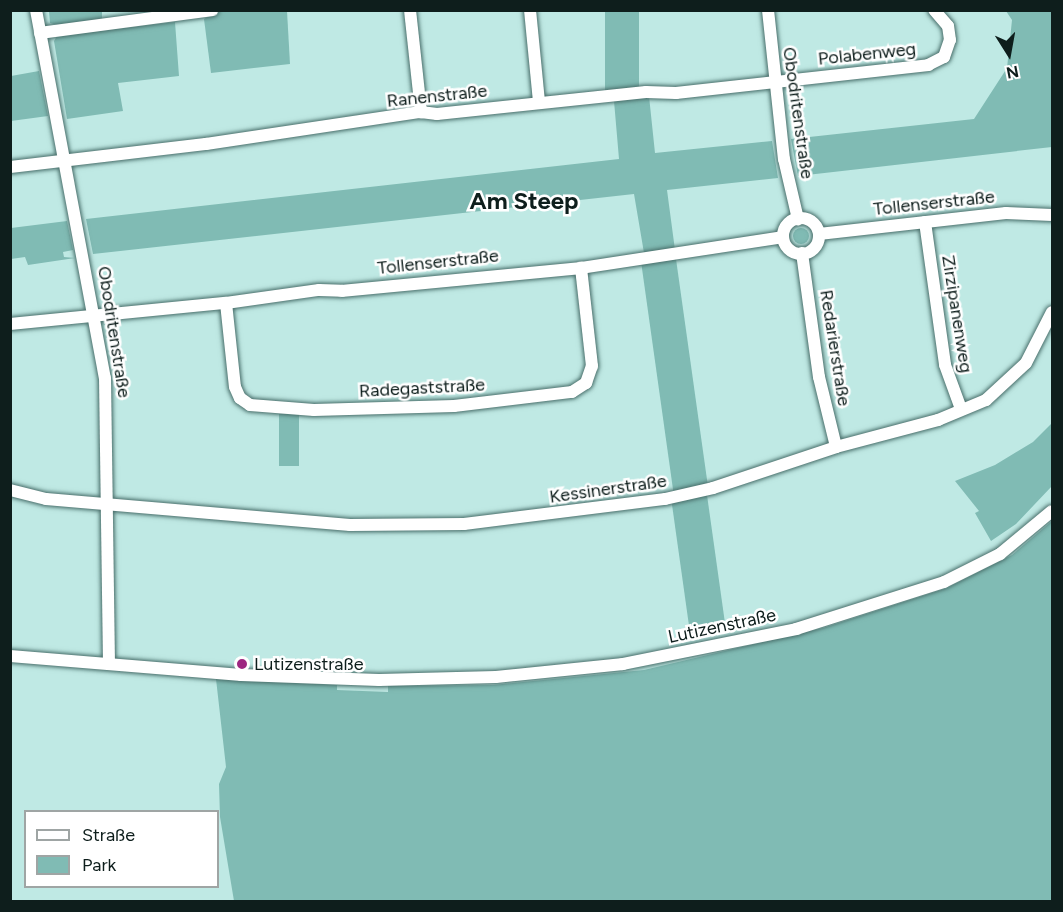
<!DOCTYPE html>
<html>
<head>
<meta charset="utf-8">
<style>
	body { margin:0 }
	#map { position:relative; width:1063px; height:912px; overflow:hidden; background:#bfe9e4; font-family:Figtree,sans-serif }
	div>[style] { position:absolute }
	.green>* { inset:0; background:#80bbb4; transform-origin:0 0 }
	.round { border-radius:50% }
	.roads { filter:drop-shadow(0 0 2px #486e6a) drop-shadow(0 0 2px #486e6a) }
	.minor>* { height:12px; margin:-6px; padding:0 6px; transform-origin:6px; border-radius:6px; background:#fff }
	.minor>.ring { margin:-6px; padding:0; box-sizing:content-box; background:none; border:12px solid #fff; border-radius:50% }
	.dots>* { width:16px; height:16px; translate:-50% -50%; box-sizing:border-box; border:3px solid #fff; border-radius:50% }
	span { translate:-50% -50%; white-space:nowrap; text-align:center; line-height:1.15; -webkit-text-stroke:5px #fff; paint-order:stroke }
	.street-label { font-size:18px; color:#0e1e1c }
	.poi-label { font-size:18px; color:#0e1e1c }
	.left { translate:0 -50%; text-align:left }
	.district-label { font-size:24px; color:#0e1e1c; font-weight:700 }
	.frame { position:absolute; inset:0; border:12px solid #0e1e1c; pointer-events:none }
	.legend { position:absolute; left:24px; top:810px; width:195px; height:78px; box-sizing:border-box; background:#fff; border:2px solid #9fa5a4; margin:0; padding:8px 10px; list-style:none; font-size:18px; color:#0e1e1c }
	.legend li { display:flex; align-items:center; gap:12px; height:30px }
	.legend b { width:30px; border:2px solid #9fa5a4 }
	.north { position:absolute; left:979px; top:24px; width:60px; height:60px; -webkit-text-stroke:4px #fff; paint-order:stroke; rotate:169deg; font-size:16px; font-weight:700; line-height:24px; text-align:center; color:#0e1e1c }
	.north::after { content:''; display:block; margin:auto; width:21px; height:27px; background:#0e1e1c; clip-path:polygon(50% 0,100% 100%,50% 72%,0 100%) }
</style>
</head>
<body>
<div id="map">
	<div class="green">
		<div style="clip-path:polygon(49px 11px,102px 11px,102px 21px,57px 25px,50px 23px)"></div>
		<div style="clip-path:polygon(218px 11px,287px 11px,290px 64px,211px 73px,204px 19px)"></div>
		<div style="left:605px;top:11px;width:34px;height:80px"></div>
		<div style="clip-path:polygon(1006px 11px,1052px 11px,1052px 147px,798px 176px,791px 139px,974px 119px,1007px 68px,1012px 20px)"></div>
		<div style="clip-path:polygon(175px 22px,179px 76px,118px 83px,123px 111px,67px 119px,54px 41px,57px 36px)"></div>
		<div style="clip-path:polygon(39px 71px,48px 116px,11px 121px,11px 76px)"></div>
		<div style="clip-path:polygon(649px 96px,655px 153px,772px 141px,778px 178px,667px 190px,675px 250px,644px 253px,634px 194px,93px 254px,86px 219px,619px 159px,614px 101px)"></div>
		<div style="clip-path:polygon(67px 221px,73px 250px,63px 252px,64px 257px,75px 258px,28px 265px,25px 257px,11px 259px,11px 228px)"></div>
		<div class="round" style="left:793px;top:228px;width:16px;height:16px"></div>
		<div style="left:676px;top:259px;width:229px;height:35px;rotate:82deg"></div>
		<div style="left:279px;top:414px;width:20px;height:52px"></div>
		<div style="clip-path:polygon(1052px 423px,1052px 486px,1016px 524px,991px 541px,975px 513px,979px 511px,955px 481px,995px 465px,1033px 442px)"></div>
		<div style="left:707px;top:495px;width:135px;height:36px;rotate:82deg"></div>
		<div style="clip-path:polygon(1052px 521px,1052px 901px,234px 901px,220px 817px,219px 784px,226px 767px,216px 679px,337px 685px,337px 690px,388px 692px,388px 686px,493px 685px,644px 670px,823px 628px,947px 588px,1012px 555px)"></div>
	</div>
	<div class="roads">
		<div class="minor">
			<div style="left:36px;top:10px;width:374px;rotate:79.4deg"></div>
			<div style="left:105px;top:378px;width:286px;rotate:89.2deg"></div>
			<div style="left:410px;top:10px;width:103px;rotate:83.8deg"></div>
			<div style="left:530px;top:10px;width:91px;rotate:84.4deg"></div>
			<div style="left:768px;top:10px;width:150px;rotate:83.9deg"></div>
			<div style="left:784px;top:159px;width:62px;rotate:76.9deg"></div>
			<div style="left:40px;top:33px;width:174px;rotate:-7.6deg"></div>
			<div style="left:10px;top:167px;width:197px;rotate:-6.7deg"></div>
			<div style="left:206px;top:144px;width:217px;rotate:-8.5deg"></div>
			<div style="left:421px;top:112px;width:16px;rotate:7deg"></div>
			<div style="left:437px;top:114px;width:210px;rotate:-6deg"></div>
			<div style="left:646px;top:92px;width:30px;rotate:2deg"></div>
			<div style="left:676px;top:93px;width:254px;rotate:-6.3deg"></div>
			<div style="left:928px;top:65px;width:18px;rotate:-27deg"></div>
			<div style="left:944px;top:57px;width:18px;rotate:-71deg"></div>
			<div style="left:950px;top:40px;width:14px;rotate:-98deg"></div>
			<div style="left:948px;top:26px;width:21px;rotate:-131deg"></div>
			<div class="ring" style="left:783px;top:218px;width:24px;height:24px"></div>
			<div style="left:925px;top:222px;width:144px;rotate:82deg"></div>
			<div style="left:945px;top:365px;width:47px;rotate:70deg"></div>
			<div style="left:819px;top:234px;width:188px;rotate:-6.4deg"></div>
			<div style="left:1006px;top:213px;width:46px;rotate:2.5deg"></div>
			<div style="left:802px;top:253px;width:125px;rotate:82.2deg"></div>
			<div style="left:819px;top:377px;width:72px;rotate:76.3deg"></div>
			<div style="left:226px;top:303px;width:84px;rotate:83.9deg"></div>
			<div style="left:235px;top:387px;width:12px;rotate:66deg"></div>
			<div style="left:240px;top:398px;width:12px;rotate:35deg"></div>
			<div style="left:250px;top:405px;width:64px;rotate:4.5deg"></div>
			<div style="left:314px;top:410px;width:140px;rotate:-1.6deg"></div>
			<div style="left:454px;top:406px;width:119px;rotate:-6.8deg"></div>
			<div style="left:572px;top:392px;width:17px;rotate:-33deg"></div>
			<div style="left:586px;top:383px;width:18px;rotate:-71deg"></div>
			<div style="left:592px;top:366px;width:99px;rotate:-96.4deg"></div>
			<div style="left:10px;top:324px;width:217px;rotate:-5.6deg"></div>
			<div style="left:226px;top:303px;width:94px;rotate:-8deg"></div>
			<div style="left:319px;top:290px;width:23px;rotate:2deg"></div>
			<div style="left:342px;top:291px;width:240px;rotate:-5.5deg"></div>
			<div style="left:581px;top:268px;width:204px;rotate:-8.7deg"></div>
			<div style="left:10px;top:490px;width:37px;rotate:14deg"></div>
			<div style="left:46px;top:499px;width:305px;rotate:4.9deg"></div>
			<div style="left:350px;top:525px;width:114px;rotate:-0.5deg"></div>
			<div style="left:464px;top:524px;width:203px;rotate:-7.1deg"></div>
			<div style="left:665px;top:499px;width:49px;rotate:-12.9deg"></div>
			<div style="left:713px;top:488px;width:130px;rotate:-18.4deg"></div>
			<div style="left:836px;top:447px;width:106px;rotate:-14.8deg"></div>
			<div style="left:938px;top:420px;width:52px;rotate:-22.6deg"></div>
			<div style="left:986px;top:400px;width:54px;rotate:-42.8deg"></div>
			<div style="left:1026px;top:363px;width:57px;rotate:-63deg"></div>
			<div style="left:10px;top:656px;width:232px;rotate:4.7deg"></div>
			<div style="left:241px;top:675px;width:138px;rotate:2.1deg"></div>
			<div style="left:379px;top:680px;width:117px;rotate:-1.5deg"></div>
			<div style="left:496px;top:677px;width:128px;rotate:-5.8deg"></div>
			<div style="left:623px;top:664px;width:177px;rotate:-11.4deg"></div>
			<div style="left:796px;top:629px;width:155px;rotate:-17.6deg"></div>
			<div style="left:944px;top:582px;width:63px;rotate:-26.6deg"></div>
			<div style="left:1000px;top:554px;width:67px;rotate:-39.6deg"></div>
		</div>
	</div>
	<div class="dots">
		<div style="left:242px;top:664px;background:#9d2781"></div>
	</div>
	<div class="street-label">
		<span style="left:867px;top:54px;rotate:-6deg">Polabenweg</span>
		<span style="left:437px;top:96px;rotate:-6deg">Ranenstraße</span>
		<span style="left:798px;top:113px;rotate:82deg">Obodritenstraße</span>
		<span style="left:934px;top:203px;rotate:-6deg">Tollenserstraße</span>
		<span style="left:438px;top:262px;rotate:-6deg">Tollenserstraße</span>
		<span style="left:957px;top:314px;rotate:81deg">Zirzipanenweg</span>
		<span style="left:114px;top:332px;rotate:81deg">Obodritenstraße</span>
		<span style="left:835px;top:348px;rotate:81deg">Redarierstraße</span>
		<span style="left:422px;top:388px;rotate:-3deg">Radegaststraße</span>
		<span style="left:608px;top:489px;rotate:-8deg">Kessinerstraße</span>
		<span style="left:722px;top:626px;rotate:-12deg">Lutizenstraße</span>
	</div>
	<div class="poi-label">
		<span class="left" style="left:254px;top:664px">Lutizenstraße</span>
	</div>
	<div class="district-label">
		<span style="left:524px;top:201px">Am Steep</span>
	</div>
	<div class="frame"></div>
	<ul class="legend">
	<li><b style="height:8px;background:#fff"></b>Straße</li>
	<li><b style="height:16px;background:#80bbb4"></b>Park</li>
	</ul>
	<div class="north">N</div>
</div>
</body>
</html>
